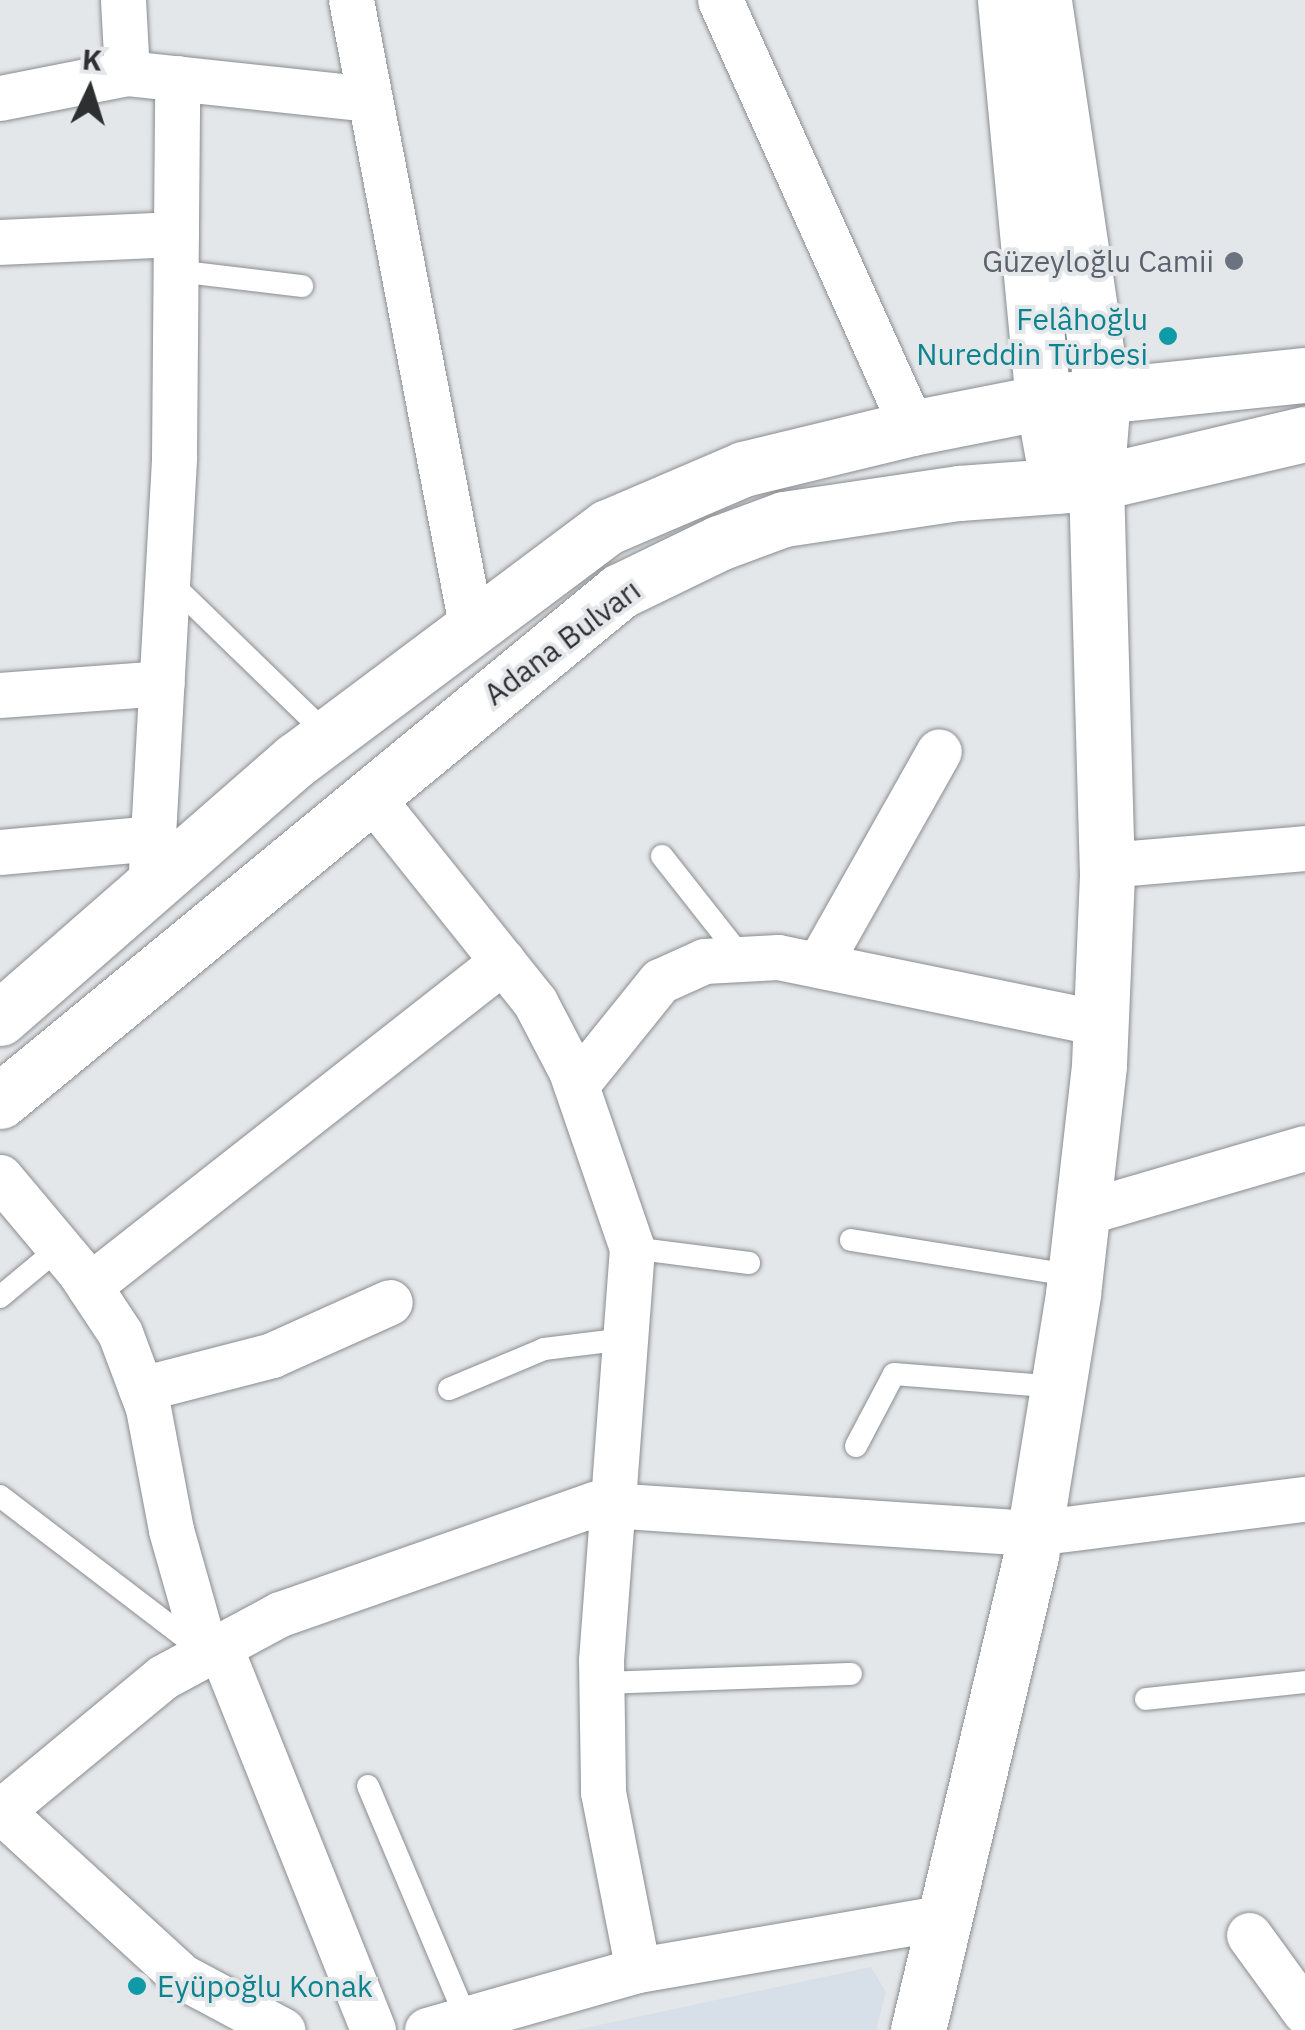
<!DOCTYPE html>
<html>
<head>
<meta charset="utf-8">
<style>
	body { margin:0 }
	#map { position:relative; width:1305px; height:2030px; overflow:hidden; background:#e4e7ea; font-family:"IBM Plex Sans",sans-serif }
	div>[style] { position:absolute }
	.built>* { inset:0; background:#d7dfe9 }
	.roads { filter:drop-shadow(0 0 2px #8a8d90) drop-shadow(0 0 2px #8a8d90) }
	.service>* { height:22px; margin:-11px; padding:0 11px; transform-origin:11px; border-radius:11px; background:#fff }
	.minor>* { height:45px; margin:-22.5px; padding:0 22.5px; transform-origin:22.5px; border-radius:22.5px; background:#fff }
	.tertiary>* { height:55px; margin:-27.5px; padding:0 27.5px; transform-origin:27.5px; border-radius:27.5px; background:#fff }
	.secondary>* { height:55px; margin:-27.5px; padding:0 27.5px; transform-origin:27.5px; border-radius:27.5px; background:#fff }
	.dots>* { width:28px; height:28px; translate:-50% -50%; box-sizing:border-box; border:5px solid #e4e7ea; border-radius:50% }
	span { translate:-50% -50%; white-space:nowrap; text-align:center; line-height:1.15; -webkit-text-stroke:8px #e4e7ea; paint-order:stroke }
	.worship-label { font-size:30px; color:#5b616d }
	.right { translate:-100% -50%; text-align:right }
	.culture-label { font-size:30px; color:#0d838f }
	.left { translate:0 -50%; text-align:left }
	.street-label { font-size:30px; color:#2e2f30 }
	.north { position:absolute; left:40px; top:40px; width:100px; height:100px; -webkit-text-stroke:8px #e4e7ea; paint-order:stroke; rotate:4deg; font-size:28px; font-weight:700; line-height:40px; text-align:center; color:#2e2f30 }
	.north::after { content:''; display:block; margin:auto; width:35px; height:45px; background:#2e2f30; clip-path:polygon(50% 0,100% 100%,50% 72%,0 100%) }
</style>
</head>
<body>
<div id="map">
	<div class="built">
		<div style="clip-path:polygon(871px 1967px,886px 1992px,876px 2030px,576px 2030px)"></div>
	</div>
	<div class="roads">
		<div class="service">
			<div style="left:176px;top:271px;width:127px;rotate:6.8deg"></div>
			<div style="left:167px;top:579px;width:224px;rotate:44.1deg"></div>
			<div style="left:662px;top:856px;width:131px;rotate:51.8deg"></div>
			<div style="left:851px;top:1240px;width:227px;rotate:9.1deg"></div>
			<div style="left:632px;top:1248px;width:118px;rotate:7.3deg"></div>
			<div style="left:0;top:1297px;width:77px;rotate:-39.7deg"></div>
			<div style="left:449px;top:1389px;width:103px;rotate:-22.8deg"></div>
			<div style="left:544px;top:1349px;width:82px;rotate:-7deg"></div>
			<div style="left:856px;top:1446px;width:81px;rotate:-62.2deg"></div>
			<div style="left:894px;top:1374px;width:165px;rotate:4.5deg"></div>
			<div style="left:0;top:1496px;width:252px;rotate:37.4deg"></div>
			<div style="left:601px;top:1683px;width:250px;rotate:-2.1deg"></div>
			<div style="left:1146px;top:1699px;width:160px;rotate:-6.1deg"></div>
			<div style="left:368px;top:1786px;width:252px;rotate:67.1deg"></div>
		</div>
		<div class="minor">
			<div style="left:123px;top:0;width:73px;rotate:86.9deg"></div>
			<div style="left:351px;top:0;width:636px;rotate:79.13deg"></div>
			<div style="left:720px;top:0;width:469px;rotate:65.8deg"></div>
			<div style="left:0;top:98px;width:129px;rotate:-11.1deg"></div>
			<div style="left:127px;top:73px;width:244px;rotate:6.1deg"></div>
			<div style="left:0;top:242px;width:176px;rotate:-2.6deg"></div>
			<div style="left:0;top:695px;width:162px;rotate:-4.2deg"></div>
			<div style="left:369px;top:794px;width:266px;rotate:51.4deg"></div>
			<div style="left:535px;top:1002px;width:78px;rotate:62.4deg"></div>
			<div style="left:571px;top:1071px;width:187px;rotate:71deg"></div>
			<div style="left:632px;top:1248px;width:413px;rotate:94.3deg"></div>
			<div style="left:601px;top:1660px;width:132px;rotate:89.1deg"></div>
			<div style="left:603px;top:1792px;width:181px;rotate:78.9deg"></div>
			<div style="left:0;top:852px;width:154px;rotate:-5.2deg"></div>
			<div style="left:1107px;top:865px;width:199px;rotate:-4.9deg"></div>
			<div style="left:150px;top:889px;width:434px;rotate:-86.8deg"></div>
			<div style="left:174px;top:456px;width:378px;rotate:-89.5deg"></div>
			<div style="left:819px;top:964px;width:244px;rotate:-60.6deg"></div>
			<div style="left:576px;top:1085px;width:134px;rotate:-51.1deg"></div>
			<div style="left:660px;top:981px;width:48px;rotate:-24.4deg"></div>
			<div style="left:704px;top:961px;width:74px;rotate:-3.1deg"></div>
			<div style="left:778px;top:957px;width:329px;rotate:11.6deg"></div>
			<div style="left:0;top:1177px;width:123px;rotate:50deg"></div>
			<div style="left:79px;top:1271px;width:74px;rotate:56.5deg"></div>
			<div style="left:120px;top:1333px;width:80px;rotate:69.5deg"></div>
			<div style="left:148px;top:1408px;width:124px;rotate:79.3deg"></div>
			<div style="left:171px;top:1530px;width:129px;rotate:74.2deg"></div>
			<div style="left:1082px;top:1213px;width:232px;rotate:-16.3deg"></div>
			<div style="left:89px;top:1286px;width:526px;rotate:-38.13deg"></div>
			<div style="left:141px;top:1389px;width:135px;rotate:-14.5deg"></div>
			<div style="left:272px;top:1355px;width:129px;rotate:-24.2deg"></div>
			<div style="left:220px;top:1647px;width:412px;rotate:68.2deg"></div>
			<div style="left:0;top:1810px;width:246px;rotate:42.5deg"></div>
			<div style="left:181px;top:1976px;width:115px;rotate:28.1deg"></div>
			<div style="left:1px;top:1811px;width:210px;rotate:-39.6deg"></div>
			<div style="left:163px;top:1677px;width:133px;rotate:-28.3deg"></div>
			<div style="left:280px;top:1614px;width:333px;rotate:-19.3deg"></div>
			<div style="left:594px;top:1504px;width:441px;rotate:3.8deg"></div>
			<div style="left:1034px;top:1533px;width:273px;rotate:-7.2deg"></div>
			<div style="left:1249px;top:1935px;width:95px;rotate:54deg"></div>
			<div style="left:427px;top:2030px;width:219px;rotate:-15.9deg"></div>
			<div style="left:638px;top:1970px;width:312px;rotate:-9.8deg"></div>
		</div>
		<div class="tertiary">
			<div style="left:1005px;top:0;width:404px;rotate:84.6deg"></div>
			<div style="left:1043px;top:402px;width:85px;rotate:79.9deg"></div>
			<div style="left:918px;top:2030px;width:489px;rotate:-76.6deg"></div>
			<div style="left:1031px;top:1554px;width:263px;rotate:-80.8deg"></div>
			<div style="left:1073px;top:1294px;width:230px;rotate:-83.5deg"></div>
			<div style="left:1099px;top:1065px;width:189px;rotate:-87.6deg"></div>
			<div style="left:1107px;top:876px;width:393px;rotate:-91.6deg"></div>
			<div style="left:1096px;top:483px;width:87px;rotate:-85.4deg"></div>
			<div style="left:1103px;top:396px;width:400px;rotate:-98.5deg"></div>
		</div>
		<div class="secondary">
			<div style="left:0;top:1018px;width:393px;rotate:-41.1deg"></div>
			<div style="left:296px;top:760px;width:389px;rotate:-36.8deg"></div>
			<div style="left:608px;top:527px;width:147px;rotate:-23.2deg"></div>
			<div style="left:743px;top:469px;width:174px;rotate:-13.6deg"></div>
			<div style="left:912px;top:428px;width:134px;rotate:-11.2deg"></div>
			<div style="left:1043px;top:402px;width:263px;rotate:-5.9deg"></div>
			<div style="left:0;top:1101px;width:803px;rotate:-39.44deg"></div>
			<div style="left:620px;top:591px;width:110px;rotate:-25.9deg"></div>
			<div style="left:719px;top:543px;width:69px;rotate:-20.3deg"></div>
			<div style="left:784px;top:519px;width:177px;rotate:-8.5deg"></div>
			<div style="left:959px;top:493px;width:137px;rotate:-4.2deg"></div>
			<div style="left:1096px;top:483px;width:215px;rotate:-13.2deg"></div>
		</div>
	</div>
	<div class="dots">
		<div style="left:1234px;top:261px;background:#6b7280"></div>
		<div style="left:1168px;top:336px;background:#0f9aa8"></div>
		<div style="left:137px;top:1986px;background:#0f9aa8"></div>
	</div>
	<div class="worship-label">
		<span class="right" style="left:1214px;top:261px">Güzeyloğlu Camii</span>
	</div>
	<div class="culture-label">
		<span class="right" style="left:1148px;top:336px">Felâhoğlu<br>Nureddin Türbesi</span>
		<span class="left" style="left:157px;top:1986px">Eyüpoğlu Konak</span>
	</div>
	<div class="street-label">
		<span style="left:562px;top:642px;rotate:-37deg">Adana Bulvarı</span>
	</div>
	<div class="north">K</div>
</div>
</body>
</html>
